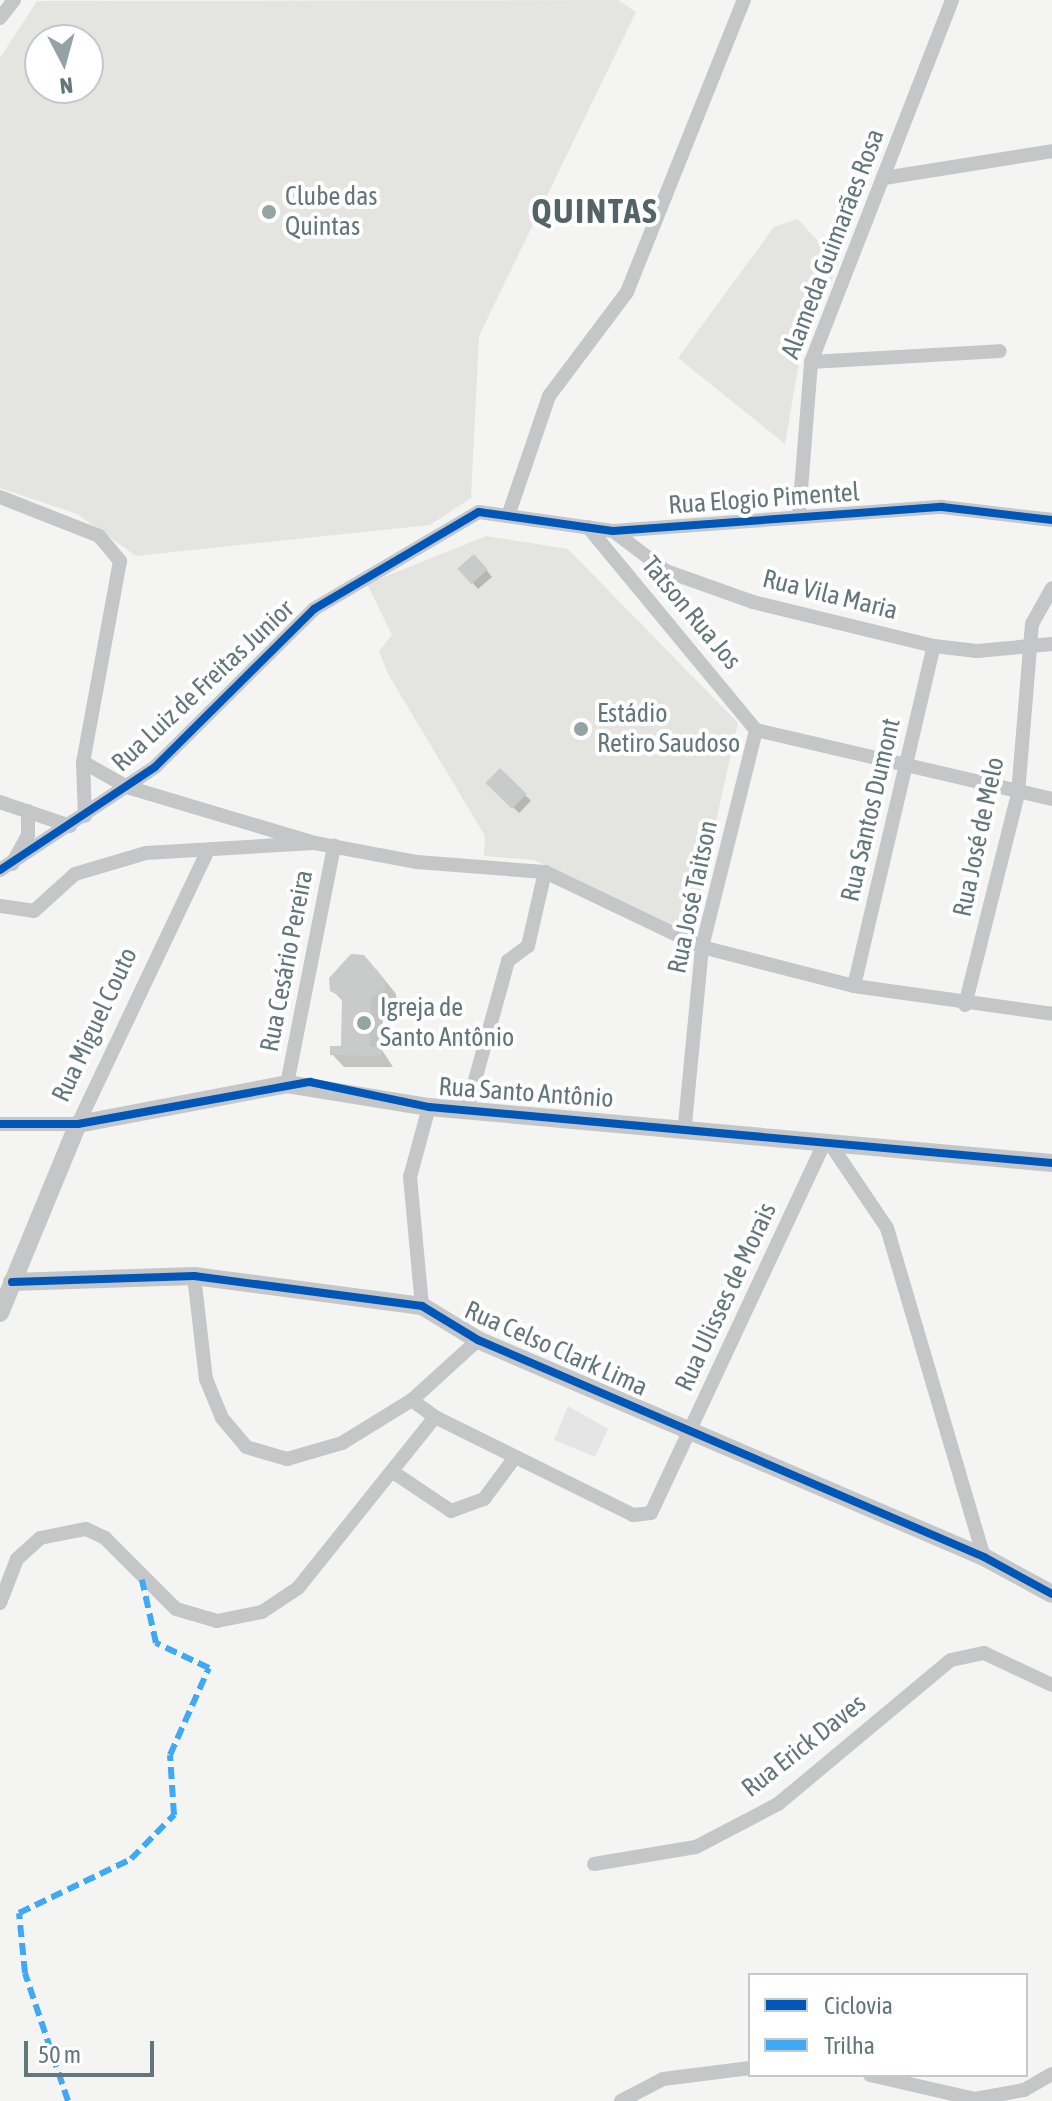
<!DOCTYPE html>
<html>
<head>
<meta charset="utf-8">
<style>
	body { margin:0 }
	#map { position:relative; width:1052px; height:2101px; overflow:hidden; background:#f4f4f3; font-family:"Asap Condensed",sans-serif }
	div>[style] { position:absolute }
	.built>* { inset:0; background:#e4e5e4 }
	.green>* { inset:0; background:#e4e5e0 }
	.shadow>* { inset:0; background:#0003; transform-origin:0 0 }
	.building>* { inset:0; background:#c9cbcb; transform-origin:0 0 }
	.minor>* { height:14px; margin:-7px; padding:0 7px; transform-origin:7px; border-radius:7px; background:#c4c6c7 }
	.tertiary>* { height:18px; margin:-9px; padding:0 9px; transform-origin:9px; border-radius:9px; background:#c4c6c7 }
	.quiet>* { height:6px; margin-top:-3px; transform-origin:0; background:repeating-linear-gradient(90deg,#3fa9f5 0 12px,transparent 0 18px) }
	.cycleway>* { height:8px; margin:-4px; padding:0 4px; transform-origin:4px; border-radius:4px; background:#0057b8 }
	.dots>* { width:22px; height:22px; translate:-50% -50%; box-sizing:border-box; border:4px solid #fff; border-radius:50% }
	span { translate:-50% -50%; white-space:nowrap; text-align:center; line-height:1.15; -webkit-text-stroke:8px #fff; paint-order:stroke }
	.poi-label { font-size:26px; color:#63777a }
	.left { translate:0 -50%; text-align:left }
	.street-label { font-size:26px; color:#63777a }
	.district-label { font-size:34px; color:#546366; font-weight:700; letter-spacing:2px }
	.legend { position:absolute; left:748px; top:1973px; width:280px; height:104px; box-sizing:border-box; background:#fff; border:2px solid #c1c9ca; margin:0; padding:10px 14px; list-style:none; font-size:24px; color:#63777a }
	.legend li { display:flex; align-items:center; gap:16px; height:40px }
	.legend b { width:40px; border:2px solid #c1c9ca }
	.north { position:absolute; left:24px; top:24px; width:80px; height:80px; box-sizing:border-box; background:#fff; border:2px solid #c1c9ca; border-radius:50%; rotate:174deg; font-size:22px; font-weight:700; line-height:32px; text-align:center; color:#63777a }
	.north::after { content:''; display:block; margin:auto; width:28px; height:36px; background:#96a3a4; clip-path:polygon(50% 0,100% 100%,50% 72%,0 100%) }
	.scale { position:absolute; left:24px; top:2041px; width:130px; height:36px; box-sizing:border-box; border:4px solid #63777a; border-top:0; padding-left:10px; font-size:24px; line-height:28px; white-space:nowrap; color:#63777a; -webkit-text-stroke:6px #fff; paint-order:stroke }
</style>
</head>
<body>
<div id="map">
	<div class="built">
		<div style="clip-path:polygon(568px 1406px,608px 1429px,595px 1457px,554px 1440px)"></div>
	</div>
	<div class="green">
		<div style="clip-path:polygon(evenodd,618px 0,636px 12px,479px 336px,471px 498px,430px 525px,136px 556px,77px 514px,0 488px,0 58px,37px 1px,618px 0,40px 40px,88px 40px,88px 88px,40px 88px,40px 40px)"></div>
		<div style="clip-path:polygon(798px 219px,838px 264px,800px 356px,785px 444px,678px 358px,774px 227px)"></div>
		<div style="clip-path:polygon(486px 536px,568px 549px,738px 723px,691px 933px,534px 860px,484px 856px,485px 836px,388px 674px,379px 651px,392px 635px,367px 584px)"></div>
	</div>
	<div class="shadow">
		<div style="clip-path:polygon(480px 562px,492px 577px,478px 589px,460px 568px)"></div>
		<div style="left:500px;top:771px;width:43px;height:17px;rotate:44deg"></div>
		<div style="clip-path:polygon(376px 969px,396px 994px,396px 1002px,383px 1009px,382px 1050px,393px 1067px,344px 1067px,332px 1054px,343px 1048px,344px 1002px,332px 990px)"></div>
	</div>
	<div class="building">
		<div style="left:474px;top:554px;width:21px;height:22px;rotate:49deg"></div>
		<div style="left:500px;top:768px;width:37px;height:21px;rotate:44deg"></div>
		<div style="clip-path:polygon(351px 954px,364px 955px,385px 980px,385px 990px,371px 997px,370px 1047px,382px 1047px,382px 1056px,330px 1055px,330px 1046px,341px 1046px,342px 997px,330px 991px,329px 978px)"></div>
	</div>
	<div class="minor">
		<div style="left:0;top:18px;width:23px;rotate:-52deg"></div>
		<div style="left:884px;top:178px;width:170px;rotate:-9.1deg"></div>
		<div style="left:811px;top:362px;width:189px;rotate:-3.3deg"></div>
		<div style="left:0;top:497px;width:106px;rotate:21.5deg"></div>
		<div style="left:99px;top:536px;width:33px;rotate:50deg"></div>
		<div style="left:120px;top:561px;width:204px;rotate:100.4deg"></div>
		<div style="left:83px;top:762px;width:54px;rotate:87.9deg"></div>
		<div style="left:799px;top:515px;width:153px;rotate:-85.5deg"></div>
		<div style="left:811px;top:362px;width:388px;rotate:-68.7deg"></div>
		<div style="left:508px;top:516px;width:127px;rotate:-71.1deg"></div>
		<div style="left:549px;top:396px;width:130px;rotate:-53.1deg"></div>
		<div style="left:627px;top:292px;width:315px;rotate:-68.2deg"></div>
		<div style="left:588px;top:527px;width:264px;rotate:50.4deg"></div>
		<div style="left:613px;top:531px;width:66px;rotate:37deg"></div>
		<div style="left:666px;top:571px;width:92px;rotate:19.6deg"></div>
		<div style="left:753px;top:602px;width:186px;rotate:13.7deg"></div>
		<div style="left:934px;top:646px;width:43px;rotate:6.6deg"></div>
		<div style="left:977px;top:651px;width:75px;rotate:-5.3deg"></div>
		<div style="left:756px;top:730px;width:304px;rotate:13.1deg"></div>
		<div style="left:83px;top:762px;width:51px;rotate:29.6deg"></div>
		<div style="left:127px;top:787px;width:196px;rotate:16.6deg"></div>
		<div style="left:315px;top:843px;width:104px;rotate:10.6deg"></div>
		<div style="left:417px;top:862px;width:128px;rotate:4.5deg"></div>
		<div style="left:545px;top:872px;width:174px;rotate:25.5deg"></div>
		<div style="left:702px;top:947px;width:157px;rotate:14.4deg"></div>
		<div style="left:854px;top:986px;width:200px;rotate:8deg"></div>
		<div style="left:0;top:802px;width:74px;rotate:18.9deg"></div>
		<div style="left:12px;top:864px;width:33px;rotate:-61deg"></div>
		<div style="left:28px;top:835px;width:24px;rotate:-90deg"></div>
		<div style="left:0;top:870px;width:186px;rotate:-33.6deg"></div>
		<div style="left:155px;top:767px;width:224px;rotate:-44.8deg"></div>
		<div style="left:314px;top:609px;width:191px;rotate:-30.5deg"></div>
		<div style="left:479px;top:512px;width:135px;rotate:8.1deg"></div>
		<div style="left:613px;top:531px;width:330px;rotate:-4.2deg"></div>
		<div style="left:942px;top:507px;width:111px;rotate:6.7deg"></div>
		<div style="left:0;top:906px;width:34px;rotate:8deg"></div>
		<div style="left:34px;top:911px;width:55px;rotate:-42.1deg"></div>
		<div style="left:75px;top:874px;width:74px;rotate:-16.5deg"></div>
		<div style="left:146px;top:853px;width:168px;rotate:-3.4deg"></div>
		<div style="left:854px;top:986px;width:349px;rotate:-76.8deg"></div>
		<div style="left:965px;top:1005px;width:218px;rotate:-75.9deg"></div>
		<div style="left:1018px;top:794px;width:171px;rotate:-85.3deg"></div>
		<div style="left:1032px;top:624px;width:41px;rotate:-60.9deg"></div>
		<div style="left:287px;top:1084px;width:243px;rotate:-78.8deg"></div>
		<div style="left:467px;top:1109px;width:154px;rotate:-74.5deg"></div>
		<div style="left:508px;top:961px;width:25px;rotate:-37deg"></div>
		<div style="left:528px;top:946px;width:76px;rotate:-77.1deg"></div>
		<div style="left:0;top:1124px;width:78px"></div>
		<div style="left:78px;top:1124px;width:301px;rotate:-64.6deg"></div>
		<div style="left:685px;top:1124px;width:178px;rotate:-84.5deg"></div>
		<div style="left:702px;top:947px;width:224px;rotate:-76deg"></div>
		<div style="left:831px;top:1145px;width:100px;rotate:56deg"></div>
		<div style="left:887px;top:1228px;width:343px;rotate:73.6deg"></div>
		<div style="left:194px;top:1276px;width:104px;rotate:83.4deg"></div>
		<div style="left:206px;top:1379px;width:42px;rotate:67.7deg"></div>
		<div style="left:222px;top:1418px;width:38px;rotate:50deg"></div>
		<div style="left:246px;top:1447px;width:43px;rotate:16.3deg"></div>
		<div style="left:287px;top:1459px;width:57px;rotate:-16.2deg"></div>
		<div style="left:342px;top:1443px;width:82px;rotate:-31.6deg"></div>
		<div style="left:412px;top:1400px;width:89px;rotate:-42.3deg"></div>
		<div style="left:422px;top:1306px;width:130px;rotate:-95.3deg"></div>
		<div style="left:410px;top:1177px;width:73px;rotate:-74.8deg"></div>
		<div style="left:435px;top:1417px;width:221px;rotate:26.3deg"></div>
		<div style="left:633px;top:1515px;width:18px;rotate:-6deg"></div>
		<div style="left:651px;top:1513px;width:408px;rotate:-64.9deg"></div>
		<div style="left:393px;top:1472px;width:70px;rotate:33.9deg"></div>
		<div style="left:451px;top:1511px;width:35px;rotate:-20deg"></div>
		<div style="left:484px;top:1499px;width:49px;rotate:-53.4deg"></div>
		<div style="left:0;top:1603px;width:47px;rotate:-68.9deg"></div>
		<div style="left:17px;top:1559px;width:31px;rotate:-42deg"></div>
		<div style="left:40px;top:1538px;width:47px;rotate:-11.1deg"></div>
		<div style="left:86px;top:1529px;width:21px;rotate:25deg"></div>
		<div style="left:105px;top:1538px;width:100px;rotate:45deg"></div>
		<div style="left:176px;top:1609px;width:43px;rotate:16.3deg"></div>
		<div style="left:217px;top:1621px;width:46px;rotate:-11.3deg"></div>
		<div style="left:262px;top:1612px;width:43px;rotate:-33.7deg"></div>
		<div style="left:298px;top:1588px;width:219px;rotate:-51.3deg"></div>
		<div style="left:435px;top:1417px;width:29px;rotate:-144deg"></div>
		<div style="left:594px;top:1864px;width:103px;rotate:-9.5deg"></div>
		<div style="left:696px;top:1847px;width:93px;rotate:-27.7deg"></div>
		<div style="left:778px;top:1804px;width:225px;rotate:-39.8deg"></div>
		<div style="left:951px;top:1660px;width:34px;rotate:-12deg"></div>
		<div style="left:984px;top:1653px;width:75px;rotate:25.2deg"></div>
		<div style="left:870px;top:2075px;width:108px;rotate:12.9deg"></div>
		<div style="left:975px;top:2099px;width:50px;rotate:-10.4deg"></div>
		<div style="left:1024px;top:2090px;width:32px;rotate:-30deg"></div>
		<div style="left:621px;top:2101px;width:47px;rotate:-27.6deg"></div>
		<div style="left:663px;top:2079px;width:88px;rotate:-7.2deg"></div>
	</div>
	<div class="tertiary">
		<div style="left:12px;top:1282px;width:182px;rotate:-1.9deg"></div>
		<div style="left:194px;top:1276px;width:230px;rotate:7.5deg"></div>
		<div style="left:422px;top:1306px;width:66px;rotate:31.3deg"></div>
		<div style="left:478px;top:1340px;width:551px;rotate:23.21deg"></div>
		<div style="left:984px;top:1557px;width:77px;rotate:28.6deg"></div>
		<div style="left:0;top:1313px;width:204px;rotate:-67.6deg"></div>
		<div style="left:78px;top:1124px;width:213px;rotate:-10.8deg"></div>
		<div style="left:287px;top:1084px;width:144px;rotate:9.2deg"></div>
		<div style="left:429px;top:1107px;width:626px;rotate:5.14deg"></div>
	</div>
	<div class="quiet">
		<div style="left:68px;top:2101px;width:135px;rotate:-108.6deg"></div>
		<div style="left:25px;top:1973px;width:60px;rotate:-95.7deg"></div>
		<div style="left:19px;top:1913px;width:124px;rotate:-25.7deg"></div>
		<div style="left:131px;top:1859px;width:62px;rotate:-45.7deg"></div>
		<div style="left:174px;top:1815px;width:60px;rotate:-93.8deg"></div>
		<div style="left:170px;top:1755px;width:95px;rotate:-65.9deg"></div>
		<div style="left:209px;top:1668px;width:59px;rotate:-154.7deg"></div>
		<div style="left:156px;top:1643px;width:65px;rotate:-102.5deg"></div>
	</div>
	<div class="cycleway">
		<div style="left:0;top:870px;width:186px;rotate:-33.6deg"></div>
		<div style="left:155px;top:767px;width:224px;rotate:-44.8deg"></div>
		<div style="left:314px;top:609px;width:191px;rotate:-30.5deg"></div>
		<div style="left:479px;top:512px;width:135px;rotate:8.1deg"></div>
		<div style="left:613px;top:531px;width:330px;rotate:-4.2deg"></div>
		<div style="left:942px;top:507px;width:111px;rotate:6.7deg"></div>
		<div style="left:0;top:1124px;width:78px"></div>
		<div style="left:78px;top:1124px;width:236px;rotate:-10.3deg"></div>
		<div style="left:310px;top:1082px;width:122px;rotate:11.9deg"></div>
		<div style="left:429px;top:1107px;width:626px;rotate:5.14deg"></div>
		<div style="left:12px;top:1282px;width:182px;rotate:-1.9deg"></div>
		<div style="left:194px;top:1276px;width:230px;rotate:7.5deg"></div>
		<div style="left:422px;top:1306px;width:66px;rotate:31.3deg"></div>
		<div style="left:478px;top:1340px;width:551px;rotate:23.21deg"></div>
		<div style="left:984px;top:1557px;width:77px;rotate:28.6deg"></div>
	</div>
	<div class="dots">
		<div style="left:269px;top:212px;background:#96a3a4"></div>
		<div style="left:581px;top:729px;background:#96a3a4"></div>
		<div style="left:364px;top:1023px;background:#96a3a4"></div>
	</div>
	<div class="poi-label">
		<span class="left" style="left:285px;top:212px">Clube das<br>Quintas</span>
		<span class="left" style="left:597px;top:729px">Estádio<br>Retiro Saudoso</span>
		<span class="left" style="left:380px;top:1023px">Igreja de<br>Santo Antônio</span>
	</div>
	<div class="street-label">
		<span style="left:833px;top:244px;rotate:-69deg">Alameda Guimarães Rosa</span>
		<span style="left:764px;top:499px;rotate:-4deg">Rua Elogio Pimentel</span>
		<span style="left:830px;top:595px;rotate:14deg">Rua Vila Maria</span>
		<span style="left:691px;top:613px;rotate:50deg">Tatson Rua Jos</span>
		<span style="left:203px;top:686px;rotate:-43deg">Rua Luiz de Freitas Junior</span>
		<span style="left:871px;top:810px;rotate:-77deg">Rua Santos Dumont</span>
		<span style="left:979px;top:837px;rotate:-78deg">Rua José de Melo</span>
		<span style="left:693px;top:897px;rotate:-78deg">Rua José Taitson</span>
		<span style="left:287px;top:961px;rotate:-79deg">Rua Cesário Pereira</span>
		<span style="left:95px;top:1025px;rotate:-65deg">Rua Miguel Couto</span>
		<span style="left:526px;top:1093px;rotate:4deg">Rua Santo Antônio</span>
		<span style="left:726px;top:1297px;rotate:-65deg">Rua Ulisses de Morais</span>
		<span style="left:556px;top:1349px;rotate:24deg">Rua Celso Clark Lima</span>
		<span style="left:804px;top:1746px;rotate:-38deg">Rua Erick Daves</span>
	</div>
	<div class="district-label">
		<span style="left:595px;top:211px">QUINTAS</span>
	</div>
	<ul class="legend">
	<li><b style="height:10px;background:#0057b8"></b>Ciclovia</li>
	<li><b style="height:10px;background:#3fa9f5"></b>Trilha</li>
	</ul>
	<div class="north">N</div>
	<div class="scale">50 m</div>
</div>
</body>
</html>
